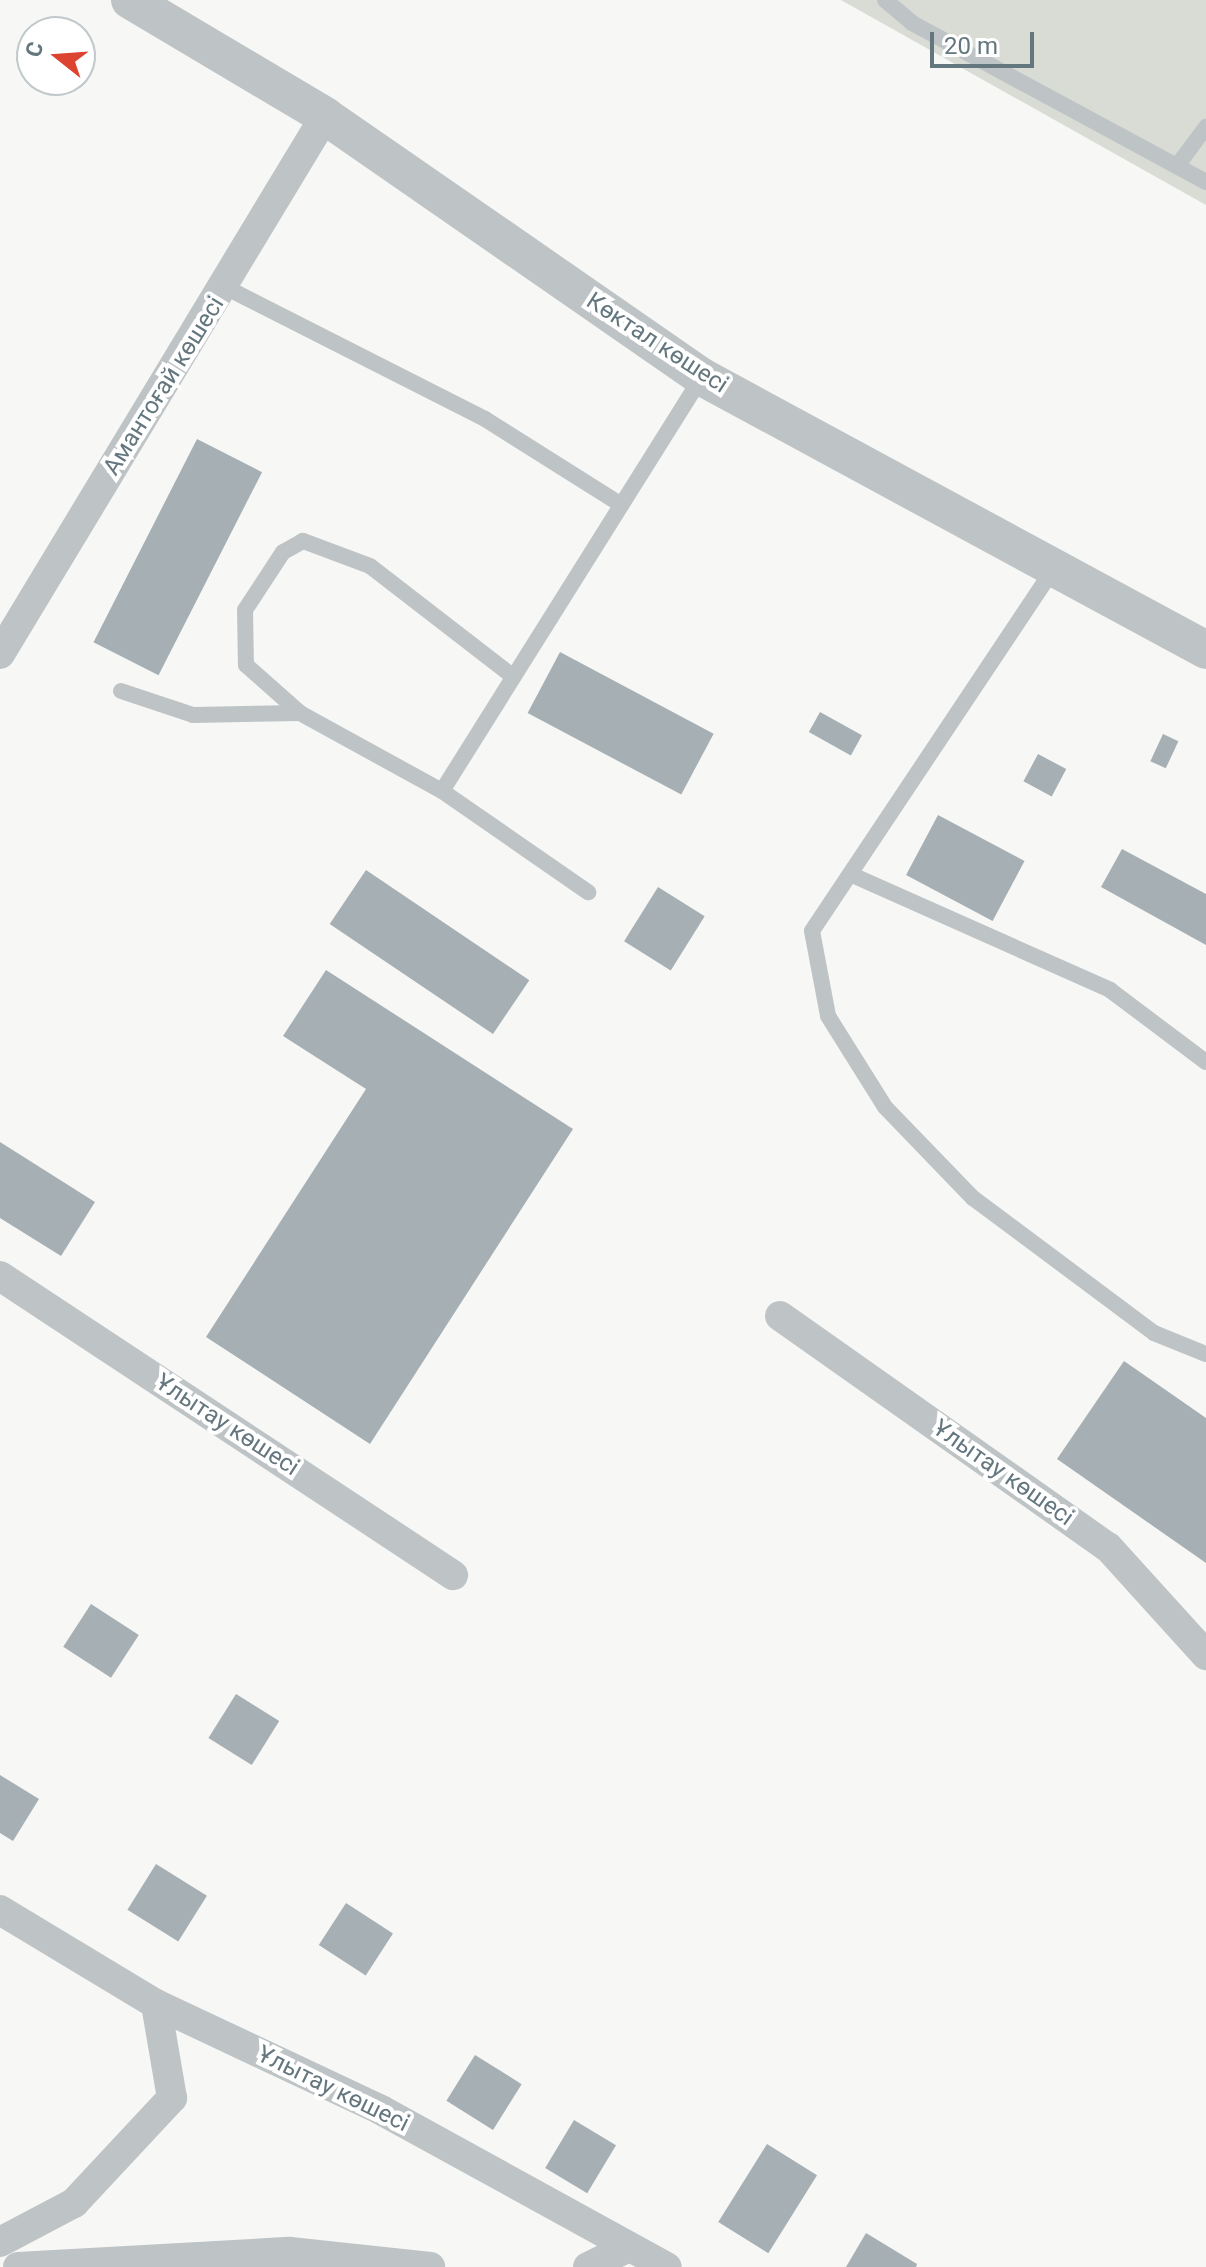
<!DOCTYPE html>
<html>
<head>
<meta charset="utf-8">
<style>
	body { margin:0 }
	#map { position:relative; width:1206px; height:2267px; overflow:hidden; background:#f7f7f5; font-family:Roboto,sans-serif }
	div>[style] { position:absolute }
	.green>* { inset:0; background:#d8dcd4 }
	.building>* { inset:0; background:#a6b0b4; transform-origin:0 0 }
	.service>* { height:16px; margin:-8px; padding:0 8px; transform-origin:8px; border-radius:8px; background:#bec4c6 }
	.minor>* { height:30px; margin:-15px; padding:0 15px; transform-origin:15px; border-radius:15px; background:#bec4c6 }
	.tertiary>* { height:38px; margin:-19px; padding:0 19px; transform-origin:19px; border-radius:19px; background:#bec4c6 }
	span { translate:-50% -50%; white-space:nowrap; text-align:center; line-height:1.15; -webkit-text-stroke:8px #fff; paint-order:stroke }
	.street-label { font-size:24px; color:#64767e }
	.north { position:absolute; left:16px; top:16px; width:80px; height:80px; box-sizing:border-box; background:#fff; border:2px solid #c1c8cb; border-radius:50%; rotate:287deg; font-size:22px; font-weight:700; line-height:32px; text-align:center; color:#64767e }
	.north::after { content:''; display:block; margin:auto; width:28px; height:36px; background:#dc4330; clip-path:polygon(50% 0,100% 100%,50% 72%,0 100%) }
	.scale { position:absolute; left:930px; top:32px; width:104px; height:36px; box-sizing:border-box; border:4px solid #64767e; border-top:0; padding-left:10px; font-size:24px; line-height:28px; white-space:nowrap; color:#64767e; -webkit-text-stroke:6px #fff; paint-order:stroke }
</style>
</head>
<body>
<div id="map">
	<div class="green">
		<div style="clip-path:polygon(841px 0,1206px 0,1206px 205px)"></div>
	</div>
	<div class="building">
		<div style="left:197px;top:439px;width:73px;height:228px;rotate:27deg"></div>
		<div style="left:560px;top:652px;width:174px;height:69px;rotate:28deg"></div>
		<div style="left:820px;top:712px;width:48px;height:23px;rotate:29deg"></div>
		<div style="left:1163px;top:734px;width:17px;height:30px;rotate:25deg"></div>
		<div style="left:1038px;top:754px;width:32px;height:31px;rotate:28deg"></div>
		<div style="left:938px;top:815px;width:98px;height:68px;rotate:28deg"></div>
		<div style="clip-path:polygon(1122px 849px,1206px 894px,1206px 945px,1101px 887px)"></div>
		<div style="left:366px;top:870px;width:197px;height:65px;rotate:34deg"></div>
		<div style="left:658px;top:887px;width:55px;height:64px;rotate:32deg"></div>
		<div style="clip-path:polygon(326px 970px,573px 1129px,370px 1444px,206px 1337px,366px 1089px,283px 1036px)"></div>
		<div style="clip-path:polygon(0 1142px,95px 1202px,61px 1256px,0 1218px)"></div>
		<div style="clip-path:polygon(1124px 1361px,1206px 1418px,1206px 1563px,1057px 1459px)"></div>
		<div style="left:91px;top:1604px;width:57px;height:51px;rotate:33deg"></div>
		<div style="left:236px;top:1694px;width:51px;height:52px;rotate:32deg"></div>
		<div style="clip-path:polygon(0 1775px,39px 1799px,13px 1841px,0 1833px)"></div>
		<div style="left:156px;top:1864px;width:60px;height:54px;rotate:32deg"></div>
		<div style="left:346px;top:1903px;width:56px;height:50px;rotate:33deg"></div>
		<div style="left:475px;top:2055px;width:55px;height:54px;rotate:32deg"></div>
		<div style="left:574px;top:2120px;width:49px;height:56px;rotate:31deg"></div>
		<div style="left:767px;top:2144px;width:59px;height:92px;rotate:32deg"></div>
		<div style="clip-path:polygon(866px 2233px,917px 2264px,916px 2267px,846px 2267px)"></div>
	</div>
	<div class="service">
		<div style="left:885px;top:0;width:35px;rotate:40deg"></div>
		<div style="left:912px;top:23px;width:334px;rotate:28.4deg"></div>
		<div style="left:1177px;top:166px;width:49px;rotate:-53.4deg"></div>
		<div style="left:225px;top:287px;width:292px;rotate:26.9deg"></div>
		<div style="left:485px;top:419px;width:160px;rotate:32.2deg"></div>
		<div style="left:1054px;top:568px;width:436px;rotate:123.7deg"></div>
		<div style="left:812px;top:931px;width:86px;rotate:79.3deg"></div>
		<div style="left:828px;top:1016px;width:107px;rotate:57.9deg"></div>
		<div style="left:885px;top:1107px;width:127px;rotate:46deg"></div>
		<div style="left:973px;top:1198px;width:226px;rotate:36.7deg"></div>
		<div style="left:1154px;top:1333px;width:56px;rotate:22deg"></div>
		<div style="left:511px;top:675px;width:178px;rotate:-142.3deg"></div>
		<div style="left:370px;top:566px;width:72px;rotate:-159.5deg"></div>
		<div style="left:303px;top:541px;width:23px;rotate:151deg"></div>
		<div style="left:283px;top:552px;width:69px;rotate:123.2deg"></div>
		<div style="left:245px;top:610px;width:55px;rotate:89deg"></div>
		<div style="left:246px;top:665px;width:72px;rotate:41.6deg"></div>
		<div style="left:300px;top:713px;width:162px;rotate:28.8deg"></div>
		<div style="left:442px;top:791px;width:178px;rotate:34.7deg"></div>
		<div style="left:121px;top:691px;width:76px;rotate:18.4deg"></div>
		<div style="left:193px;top:715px;width:107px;rotate:-1.1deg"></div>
		<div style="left:442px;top:791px;width:489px;rotate:-57.9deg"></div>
		<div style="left:850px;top:874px;width:285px;rotate:24deg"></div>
		<div style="left:1110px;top:990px;width:120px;rotate:36.9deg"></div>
	</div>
	<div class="minor">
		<div style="left:0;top:654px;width:629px;rotate:-58.86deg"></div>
		<div style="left:0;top:1276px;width:543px;rotate:33.43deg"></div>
		<div style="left:780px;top:1316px;width:401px;rotate:35.2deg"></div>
		<div style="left:1108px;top:1547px;width:146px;rotate:47.8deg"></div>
		<div style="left:0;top:1910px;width:182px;rotate:31.1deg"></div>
		<div style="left:156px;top:2004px;width:249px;rotate:25.2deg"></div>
		<div style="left:381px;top:2110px;width:326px;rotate:28.8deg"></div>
		<div style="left:0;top:2242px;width:84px;rotate:-27.8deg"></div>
		<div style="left:74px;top:2203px;width:144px;rotate:-47deg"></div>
		<div style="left:172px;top:2098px;width:95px;rotate:-99.7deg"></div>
		<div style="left:18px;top:2267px;width:272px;rotate:-3.2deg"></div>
		<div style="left:290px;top:2252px;width:141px;rotate:6.1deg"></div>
		<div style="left:588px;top:2267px;width:41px;rotate:-25.9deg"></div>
	</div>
	<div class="tertiary">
		<div style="left:130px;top:0;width:227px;rotate:30.7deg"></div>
		<div style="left:325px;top:116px;width:459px;rotate:34.7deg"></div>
		<div style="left:702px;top:377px;width:573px;rotate:28.44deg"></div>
	</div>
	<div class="street-label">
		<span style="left:657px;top:343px;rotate:33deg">Көктал көшесі</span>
		<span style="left:164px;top:386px;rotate:-58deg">Амантоғай көшесі</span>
		<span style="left:227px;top:1425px;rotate:33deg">Ұлытау көшесі</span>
		<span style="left:1003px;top:1473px;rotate:35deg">Ұлытау көшесі</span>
		<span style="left:333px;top:2089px;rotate:26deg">Ұлытау көшесі</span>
	</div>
	<div class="north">С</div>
	<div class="scale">20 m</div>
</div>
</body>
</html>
